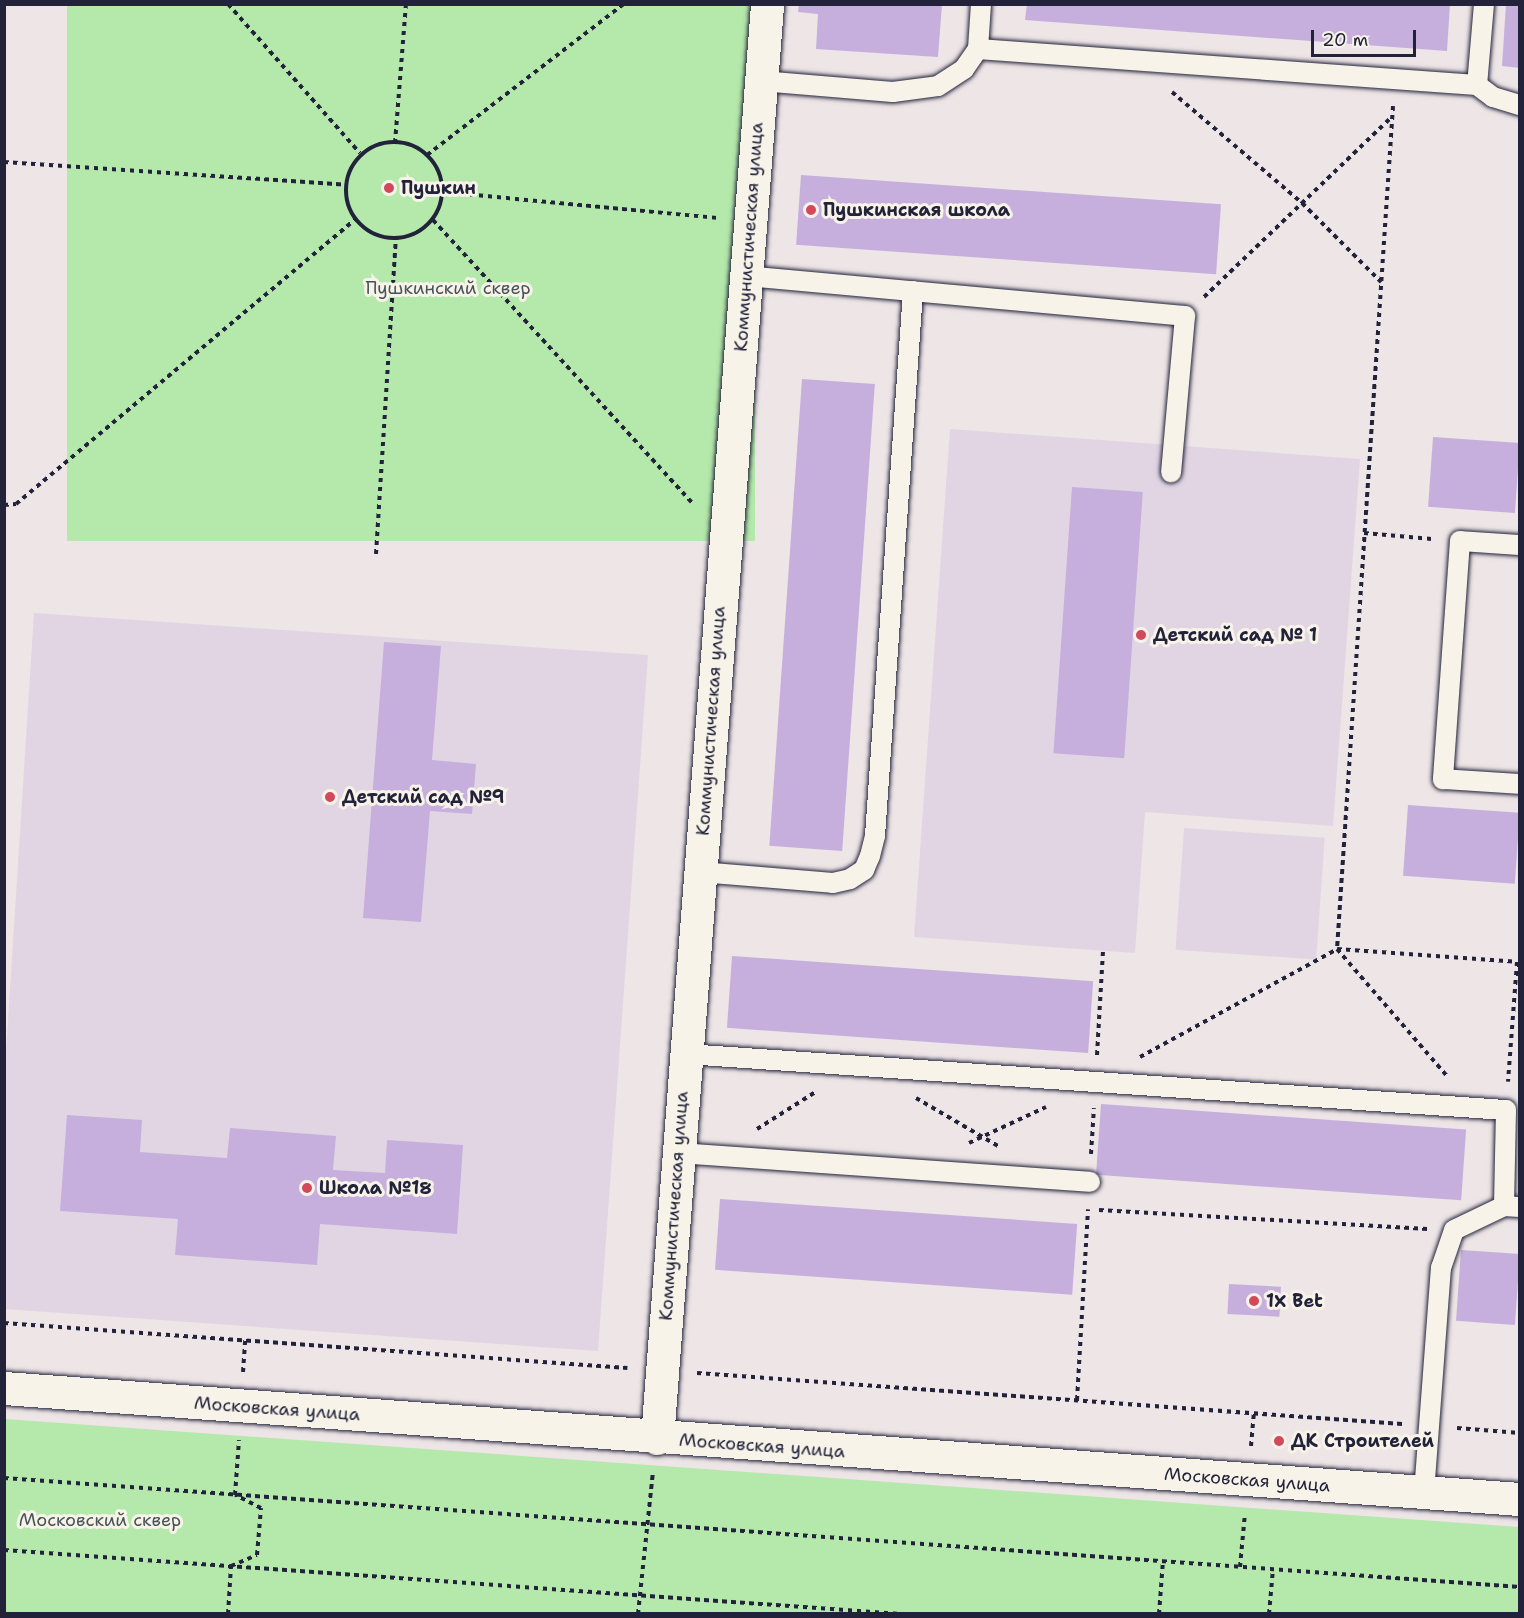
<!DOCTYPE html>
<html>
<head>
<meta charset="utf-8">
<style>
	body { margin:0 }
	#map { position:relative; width:1524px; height:1618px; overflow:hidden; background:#ede5e6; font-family:"Shantell Sans",sans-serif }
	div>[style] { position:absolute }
	.built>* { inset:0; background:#e1d5e3; transform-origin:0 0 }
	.green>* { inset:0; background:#b4e9ab; transform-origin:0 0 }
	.building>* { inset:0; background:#c6afdd; transform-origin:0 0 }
	.path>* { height:4px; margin-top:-2px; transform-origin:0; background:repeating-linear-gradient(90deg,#22223b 0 4.5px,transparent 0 9px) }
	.path>.ring { margin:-2px; padding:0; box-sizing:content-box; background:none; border:4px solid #22223b; border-radius:50% }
	.roads { filter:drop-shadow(0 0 2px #22223b) drop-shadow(0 0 2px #22223b) }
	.lane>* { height:20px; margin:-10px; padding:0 10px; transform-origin:10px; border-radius:10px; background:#f7f3e8 }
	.street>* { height:33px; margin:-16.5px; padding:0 16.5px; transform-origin:16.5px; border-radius:16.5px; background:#f7f3e8 }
	.secondary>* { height:33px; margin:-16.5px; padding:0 16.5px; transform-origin:16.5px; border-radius:16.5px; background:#f7f3e8 }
	.dots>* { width:16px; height:16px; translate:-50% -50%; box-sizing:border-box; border:3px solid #f7f3e8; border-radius:50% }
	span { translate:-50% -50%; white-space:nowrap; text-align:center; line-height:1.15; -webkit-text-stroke:6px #f7f3e8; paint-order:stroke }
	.poi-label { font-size:18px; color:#22223b; font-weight:700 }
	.left { translate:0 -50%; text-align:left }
	.street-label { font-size:18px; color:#22223b }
	.park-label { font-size:18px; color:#465457 }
	.frame { position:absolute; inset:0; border:6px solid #22223b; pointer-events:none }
	.scale { position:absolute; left:1311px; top:30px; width:105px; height:27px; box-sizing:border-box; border:3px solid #22223b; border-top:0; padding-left:8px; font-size:18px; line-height:21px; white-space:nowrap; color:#22223b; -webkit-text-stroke:4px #f7f3e8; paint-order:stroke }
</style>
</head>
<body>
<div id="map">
	<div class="built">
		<div style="clip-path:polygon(950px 429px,1360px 459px,1333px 826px,1145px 812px,1135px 953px,914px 937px)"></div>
		<div style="clip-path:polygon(34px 613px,648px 655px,598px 1351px,5px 1309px,5px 1068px)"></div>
		<div style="left:1184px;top:828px;width:141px;height:122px;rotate:4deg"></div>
	</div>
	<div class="green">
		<div style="left:67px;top:5px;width:688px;height:536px"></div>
		<div style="clip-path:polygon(5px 1419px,1519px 1527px,1519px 1613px,5px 1613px)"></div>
	</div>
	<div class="building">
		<div style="clip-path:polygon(799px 4px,942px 4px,938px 57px,816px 49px,818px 14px,798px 12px)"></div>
		<div style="clip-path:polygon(1027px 4px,1450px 4px,1447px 51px,1025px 20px)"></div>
		<div style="clip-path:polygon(1506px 4px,1520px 4px,1520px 68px,1502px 66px)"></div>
		<div style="left:801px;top:175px;width:421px;height:70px;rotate:4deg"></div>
		<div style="left:802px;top:379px;width:73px;height:468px;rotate:4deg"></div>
		<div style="left:1433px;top:437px;width:87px;height:70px;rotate:4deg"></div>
		<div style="left:1072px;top:487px;width:71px;height:267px;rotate:4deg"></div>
		<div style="clip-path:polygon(384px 642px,441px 646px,432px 760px,476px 764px,472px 814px,430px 811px,421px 922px,363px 918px)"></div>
		<div style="left:1408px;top:805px;width:112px;height:71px;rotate:4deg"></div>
		<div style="left:732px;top:956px;width:362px;height:72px;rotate:4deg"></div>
		<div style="left:1101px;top:1104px;width:366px;height:71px;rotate:4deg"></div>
		<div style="clip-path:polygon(67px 1115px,142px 1120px,140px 1152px,227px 1158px,230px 1128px,336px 1136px,333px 1170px,385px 1173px,387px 1140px,463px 1145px,457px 1234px,320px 1224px,317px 1265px,175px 1255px,178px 1219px,60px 1211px)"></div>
		<div style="left:720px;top:1199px;width:358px;height:71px;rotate:4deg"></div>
		<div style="left:1461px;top:1250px;width:59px;height:71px;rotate:4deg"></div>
		<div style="left:1229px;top:1284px;width:52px;height:30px;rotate:3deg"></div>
	</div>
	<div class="path">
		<div style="left:228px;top:4px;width:199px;rotate:48.5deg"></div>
		<div style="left:1172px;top:92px;width:171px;rotate:40.5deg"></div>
		<div style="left:1302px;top:203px;width:112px;rotate:45deg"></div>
		<div style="left:1393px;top:106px;width:845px;rotate:93.8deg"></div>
		<div style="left:1337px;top:949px;width:180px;rotate:4.1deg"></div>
		<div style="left:1517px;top:962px;width:120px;rotate:94.3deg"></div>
		<div class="ring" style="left:346px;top:142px;width:92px;height:92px"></div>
		<div style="left:395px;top:143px;width:139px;rotate:-85.5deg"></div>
		<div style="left:427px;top:155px;width:248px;rotate:-37.5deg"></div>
		<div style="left:4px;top:162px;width:343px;rotate:3.8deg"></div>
		<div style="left:443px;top:192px;width:275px;rotate:5.4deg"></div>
		<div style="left:433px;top:220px;width:386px;rotate:47.5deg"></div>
		<div style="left:1204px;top:297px;width:260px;rotate:-43.8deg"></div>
		<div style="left:4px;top:505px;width:12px;rotate:-5deg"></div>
		<div style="left:16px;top:504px;width:444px;rotate:-40deg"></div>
		<div style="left:1364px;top:533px;width:68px;rotate:5deg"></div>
		<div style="left:376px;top:554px;width:317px;rotate:-86.4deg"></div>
		<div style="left:1097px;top:1055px;width:105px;rotate:-86.7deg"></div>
		<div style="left:1140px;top:1057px;width:225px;rotate:-28.7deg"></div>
		<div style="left:1337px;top:949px;width:169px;rotate:49.1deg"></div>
		<div style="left:916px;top:1098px;width:95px;rotate:30.3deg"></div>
		<div style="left:757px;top:1129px;width:71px;rotate:-32.3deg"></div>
		<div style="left:969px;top:1143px;width:85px;rotate:-25.1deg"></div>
		<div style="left:1091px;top:1154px;width:46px;rotate:-86.3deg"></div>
		<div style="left:1099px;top:1210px;width:329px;rotate:3.3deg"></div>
		<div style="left:4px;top:1323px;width:625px;rotate:4.13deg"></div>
		<div style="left:243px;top:1372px;width:32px;rotate:-86deg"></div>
		<div style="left:697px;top:1373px;width:707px;rotate:4.14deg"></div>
		<div style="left:1077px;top:1400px;width:191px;rotate:-86.7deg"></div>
		<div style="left:1457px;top:1428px;width:63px;rotate:4.5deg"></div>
		<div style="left:1251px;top:1446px;width:33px;rotate:-85deg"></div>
		<div style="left:4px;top:1478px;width:1520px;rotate:4.11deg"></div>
		<div style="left:4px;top:1550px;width:899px;rotate:4.08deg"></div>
		<div style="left:1240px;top:1567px;width:54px;rotate:-84.7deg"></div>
		<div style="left:228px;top:1614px;width:48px;rotate:-86.4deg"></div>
		<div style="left:231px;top:1566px;width:28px;rotate:-23deg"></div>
		<div style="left:257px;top:1555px;width:47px;rotate:-85.1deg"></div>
		<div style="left:261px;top:1508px;width:29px;rotate:-153deg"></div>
		<div style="left:235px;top:1495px;width:55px;rotate:-85.8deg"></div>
		<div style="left:638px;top:1614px;width:143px;rotate:-84deg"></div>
		<div style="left:1159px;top:1614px;width:53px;rotate:-85.7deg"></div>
		<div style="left:1269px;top:1614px;width:45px;rotate:-84.9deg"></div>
	</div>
	<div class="roads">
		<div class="lane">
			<div style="left:1484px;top:4px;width:81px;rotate:94.9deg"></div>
			<div style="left:1477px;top:85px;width:20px;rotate:37deg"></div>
			<div style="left:1493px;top:97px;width:28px;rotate:17deg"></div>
			<div style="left:978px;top:49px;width:45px;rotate:-86.2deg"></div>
			<div style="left:761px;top:81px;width:132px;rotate:4.8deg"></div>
			<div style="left:893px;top:92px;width:45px;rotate:-7.6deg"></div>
			<div style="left:938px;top:86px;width:31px;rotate:-33deg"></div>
			<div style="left:964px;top:69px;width:24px;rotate:-55deg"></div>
			<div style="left:978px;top:49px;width:500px;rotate:4.13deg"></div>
			<div style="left:746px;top:276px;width:441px;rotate:5.2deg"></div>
			<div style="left:1185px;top:316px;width:157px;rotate:95.1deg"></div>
			<div style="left:1520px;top:545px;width:60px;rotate:-176.2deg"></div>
			<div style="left:1460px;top:541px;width:239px;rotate:94.1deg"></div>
			<div style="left:1443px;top:779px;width:77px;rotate:3.7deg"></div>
			<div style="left:700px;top:872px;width:133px;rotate:4.7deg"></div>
			<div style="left:833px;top:883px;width:17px;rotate:-13deg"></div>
			<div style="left:850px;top:879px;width:17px;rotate:-33deg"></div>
			<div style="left:864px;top:870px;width:15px;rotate:-67deg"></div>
			<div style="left:870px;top:856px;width:21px;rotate:-76deg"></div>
			<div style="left:875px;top:836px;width:546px;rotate:-86.01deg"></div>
			<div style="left:686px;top:1054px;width:822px;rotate:3.91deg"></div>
			<div style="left:1506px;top:1110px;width:96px;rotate:91.2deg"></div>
			<div style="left:678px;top:1153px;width:413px;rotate:4deg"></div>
			<div style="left:1424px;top:1493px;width:226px;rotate:-85.7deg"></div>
			<div style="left:1441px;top:1268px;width:40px;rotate:-71.1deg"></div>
			<div style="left:1454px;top:1230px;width:55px;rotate:-25.6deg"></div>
			<div style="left:1504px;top:1206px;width:16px;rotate:4deg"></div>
		</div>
		<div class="street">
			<div style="left:657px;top:1438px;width:1438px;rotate:-85.61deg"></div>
		</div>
		<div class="secondary">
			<div style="left:4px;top:1388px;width:1520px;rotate:4.19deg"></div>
		</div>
	</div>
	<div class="dots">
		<div style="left:389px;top:188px;background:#d1495b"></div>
		<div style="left:811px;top:210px;background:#d1495b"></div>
		<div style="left:1141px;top:635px;background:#d1495b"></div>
		<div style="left:330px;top:797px;background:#d1495b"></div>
		<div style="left:307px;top:1188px;background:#d1495b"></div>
		<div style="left:1254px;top:1301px;background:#d1495b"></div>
		<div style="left:1279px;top:1441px;background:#d1495b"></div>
	</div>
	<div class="poi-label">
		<span class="left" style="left:401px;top:188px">Пушкин</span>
		<span class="left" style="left:823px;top:210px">Пушкинская школа</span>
		<span class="left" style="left:1153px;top:635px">Детский сад № 1</span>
		<span class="left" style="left:342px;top:797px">Детский сад №9</span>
		<span class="left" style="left:319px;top:1188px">Школа №18</span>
		<span class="left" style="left:1266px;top:1301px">1X Bet</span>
		<span class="left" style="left:1291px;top:1441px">ДК Строителей</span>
	</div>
	<div class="street-label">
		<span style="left:749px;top:237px;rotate:-86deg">Коммунистическая улица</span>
		<span style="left:711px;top:721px;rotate:-86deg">Коммунистическая улица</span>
		<span style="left:674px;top:1206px;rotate:-86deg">Коммунистическая улица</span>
		<span style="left:277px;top:1409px;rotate:4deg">Московская улица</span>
		<span style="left:762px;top:1446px;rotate:4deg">Московская улица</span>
		<span style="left:1247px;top:1480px;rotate:4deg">Московская улица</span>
	</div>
	<div class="park-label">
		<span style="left:448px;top:288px">Пушкинский сквер</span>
		<span style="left:100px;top:1520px">Московский сквер</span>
	</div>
	<div class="frame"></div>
	<div class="scale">20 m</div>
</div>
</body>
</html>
